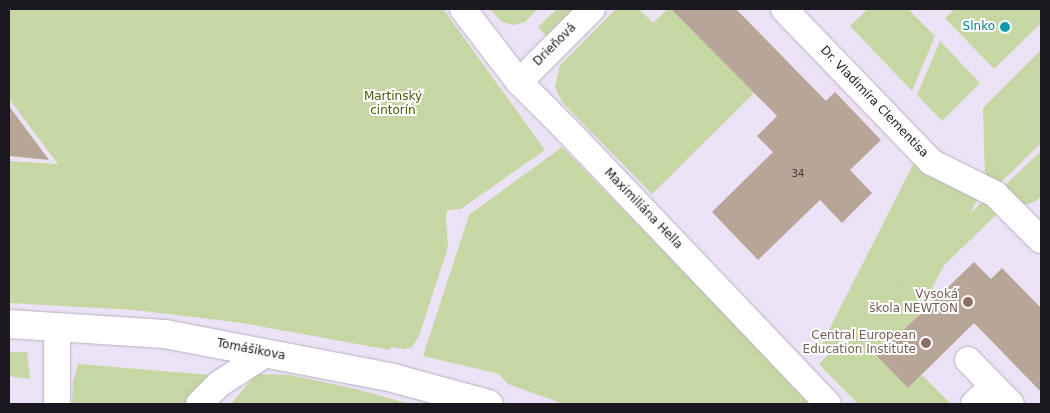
<!DOCTYPE html>
<html>
<head>
<meta charset="utf-8">
<style>
	body { margin:0 }
	#map { position:relative; width:1050px; height:413px; overflow:hidden; background:#ece2f5; font-family:"DejaVu Sans",sans-serif }
	div>[style] { position:absolute }
	.green>* { inset:0; background:#c7d7a3; transform-origin:0 0 }
	.building>* { inset:0; background:#b7a698 }
	.roads { filter:drop-shadow(0 0 1px #b9afc1) drop-shadow(0 0 1px #b9afc1) }
	.minor>* { height:26px; margin:-13px; padding:0 13px; transform-origin:13px; border-radius:13px; background:#fff }
	.major>* { height:28px; margin:-14px; padding:0 14px; transform-origin:14px; border-radius:14px; background:#fff }
	.dots>* { width:14px; height:14px; translate:-50% -50%; box-sizing:border-box; border:2px solid #fff; border-radius:50% }
	span { translate:-50% -50%; white-space:nowrap; text-align:center; line-height:1.15; -webkit-text-stroke:4px #fff; paint-order:stroke }
	.number-label { font-size:10px; color:#423b3c }
	.number-label span { -webkit-text-stroke-width:0 }
	.culture-label { font-size:12px; color:#0d838f }
	.right { translate:-100% -50%; text-align:right }
	.street-label { font-size:12px; color:#1b171e }
	.park-label { font-size:12px; color:#495a03 }
	.education-label { font-size:12px; color:#785e54 }
	.frame { position:absolute; inset:0; border:10px solid #1b171e; pointer-events:none }
</style>
</head>
<body>
<div id="map">
	<div class="green">
		<div style="clip-path:polygon(9px 9px,443px 9px,545px 150px,461px 209px,447px 210px,446px 220px,448px 247px,419px 336px,411px 348px,404px 349px,391px 347px,390px 350px,242px 323px,135px 310px,9px 303px,9px 161px,58px 164px,9px 99px)"></div>
		<div style="clip-path:polygon(490px 9px,538px 9px,525px 22px,514px 25px,502px 22px)"></div>
		<div style="clip-path:polygon(557px 9px,577px 9px,548px 38px,538px 27px)"></div>
		<div style="clip-path:polygon(616px 9px,639px 9px,653px 23px,668px 9px,671px 9px,754px 93px,652px 194px,562px 102px,555px 87px,560px 65px)"></div>
		<div style="clip-path:polygon(868px 9px,908px 9px,935px 36px,912px 91px,850px 26px)"></div>
		<div style="clip-path:polygon(955px 9px,1041px 9px,1041px 23px,994px 69px,945px 18px)"></div>
		<div style="clip-path:polygon(940px 41px,980px 83px,942px 121px,917px 95px)"></div>
		<div style="clip-path:polygon(1041px 50px,1041px 143px,998px 185px,985px 177px,983px 108px)"></div>
		<div style="clip-path:polygon(562px 147px,812px 404px,564px 404px,508px 384px,499px 374px,423px 356px,469px 215px)"></div>
		<div style="clip-path:polygon(1041px 151px,1041px 196px,1036px 201px,1025px 205px,1002px 188px)"></div>
		<div style="left:914px;top:163px;width:73px;height:211px;rotate:27deg"></div>
		<div style="clip-path:polygon(984px 200px,999px 212px,865px 342px,908px 388px,922px 375px,951px 404px,858px 404px,819px 364px)"></div>
		<div style="clip-path:polygon(9px 352px,27px 352px,30px 379px,9px 376px)"></div>
		<div style="clip-path:polygon(78px 364px,211px 375px,187px 404px,72px 404px,73px 382px)"></div>
		<div style="clip-path:polygon(256px 374px,290px 375px,360px 390px,410px 404px,231px 404px)"></div>
	</div>
	<div class="building">
		<div style="clip-path:polygon(671px 9px,736px 9px,826px 101px,835px 92px,881px 140px,850px 170px,872px 193px,842px 223px,820px 200px,758px 260px,712px 212px,773px 152px,757px 136px,777px 116px)"></div>
		<div style="clip-path:polygon(9px 106px,49px 160px,9px 156px)"></div>
		<div style="clip-path:polygon(974px 262px,991px 279px,1002px 268px,1041px 308px,1041px 392px,974px 323px,908px 388px,877px 356px)"></div>
	</div>
	<div class="roads">
		<div class="minor">
			<div style="left:463px;top:9px;width:92px;rotate:52.5deg"></div>
			<div style="left:519px;top:82px;width:68px;rotate:45deg"></div>
			<div style="left:567px;top:130px;width:378px;rotate:46.4deg"></div>
			<div style="left:784px;top:9px;width:212px;rotate:46.1deg"></div>
			<div style="left:931px;top:162px;width:72px;rotate:26.6deg"></div>
			<div style="left:995px;top:194px;width:65px;rotate:45deg"></div>
			<div style="left:519px;top:82px;width:103px;rotate:-45deg"></div>
			<div style="left:968px;top:360px;width:36px;rotate:46deg"></div>
			<div style="left:993px;top:386px;width:26px;rotate:137deg"></div>
			<div style="left:993px;top:386px;width:25px;rotate:45deg"></div>
			<div style="left:57px;top:404px;width:76px;rotate:-90deg"></div>
			<div style="left:199px;top:404px;width:28px;rotate:-45deg"></div>
			<div style="left:219px;top:384px;width:57px;rotate:-32.9deg"></div>
		</div>
		<div class="major">
			<div style="left:9px;top:324px;width:156px;rotate:3.7deg"></div>
			<div style="left:165px;top:334px;width:232px;rotate:10.9deg"></div>
			<div style="left:393px;top:378px;width:99px;rotate:15.2deg"></div>
		</div>
	</div>
	<div class="dots">
		<div style="left:1005px;top:27px;background:#0f9aa8"></div>
		<div style="left:968px;top:302px;background:#8d6e63"></div>
		<div style="left:926px;top:343px;background:#8d6e63"></div>
	</div>
	<div class="number-label">
		<span style="left:798px;top:174px">34</span>
	</div>
	<div class="culture-label">
		<span class="right" style="left:995px;top:27px">Slnko</span>
	</div>
	<div class="street-label">
		<span style="left:555px;top:45px;rotate:-45deg">Drieňová</span>
		<span style="left:874px;top:102px;rotate:46deg">Dr. Vladimíra Clementisa</span>
		<span style="left:643px;top:209px;rotate:46deg">Maximiliána Hella</span>
		<span style="left:251px;top:350px;rotate:11deg">Tomášikova</span>
	</div>
	<div class="park-label">
		<span style="left:393px;top:104px">Martinský<br>cintorín</span>
	</div>
	<div class="education-label">
		<span class="right" style="left:958px;top:302px">Vysoká<br>škola NEWTON</span>
		<span class="right" style="left:916px;top:343px">Central European<br>Education Institute</span>
	</div>
	<div class="frame"></div>
</div>
</body>
</html>
